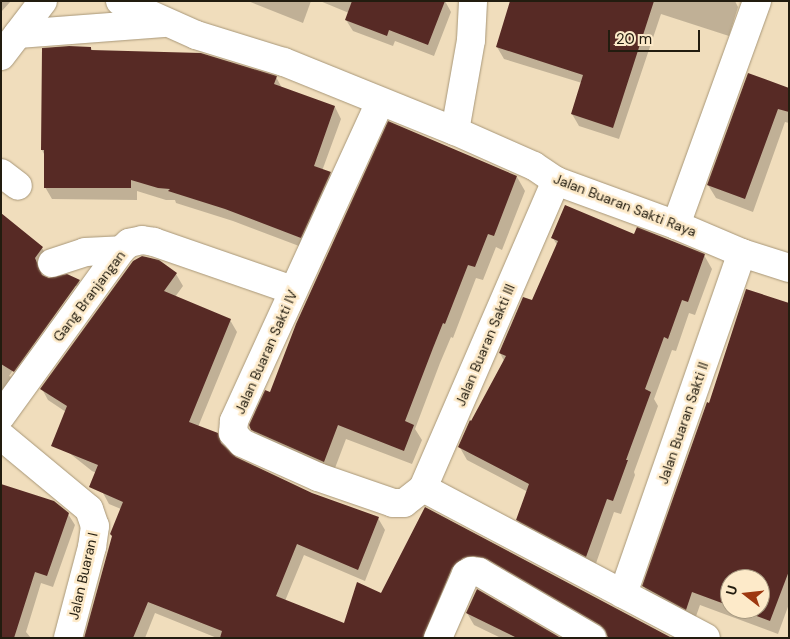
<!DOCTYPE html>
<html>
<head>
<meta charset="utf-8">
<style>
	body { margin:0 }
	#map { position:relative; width:790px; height:639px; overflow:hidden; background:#f0ddbc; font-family:"DM Sans",sans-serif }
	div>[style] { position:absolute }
	.shadow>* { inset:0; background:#0003 }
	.building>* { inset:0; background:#572a25 }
	.roads { filter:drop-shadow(0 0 1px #a89778) drop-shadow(0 0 1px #a89778) }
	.minor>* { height:28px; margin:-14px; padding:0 14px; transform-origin:14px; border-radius:14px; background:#fff }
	span { translate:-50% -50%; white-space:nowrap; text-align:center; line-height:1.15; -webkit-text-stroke:5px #fdeac9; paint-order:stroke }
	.street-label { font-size:14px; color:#221c0f }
	.frame { position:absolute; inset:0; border:2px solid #221c0f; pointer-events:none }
	.north { position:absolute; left:720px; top:569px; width:50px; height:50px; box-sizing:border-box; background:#fdeac9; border:1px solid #a5987f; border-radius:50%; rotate:286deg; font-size:14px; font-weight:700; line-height:20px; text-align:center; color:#221c0f }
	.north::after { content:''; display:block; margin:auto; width:18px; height:22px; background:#9d370f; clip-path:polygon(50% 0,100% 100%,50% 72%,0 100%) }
	.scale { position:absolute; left:608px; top:30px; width:92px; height:22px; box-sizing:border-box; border:2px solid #221c0f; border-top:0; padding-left:6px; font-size:15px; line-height:18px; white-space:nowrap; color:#221c0f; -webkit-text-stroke:4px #fdeac9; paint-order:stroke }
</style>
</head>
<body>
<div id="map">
	<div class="shadow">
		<div style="clip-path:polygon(1px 1px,11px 1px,1px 12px)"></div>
		<div style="clip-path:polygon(248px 1px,311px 1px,303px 23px)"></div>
		<div style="clip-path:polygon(320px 1px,445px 1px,451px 12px,434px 56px,395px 41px,393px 46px,353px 31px,346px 20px,349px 13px)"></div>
		<div style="clip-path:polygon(512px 1px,735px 1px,738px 7px,729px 36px,661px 14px,619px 139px,579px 126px,572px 114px,582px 83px,504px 59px,497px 47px)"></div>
		<div style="clip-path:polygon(91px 48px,93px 51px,276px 77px,282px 88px,335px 107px,341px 119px,322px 171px,330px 173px,337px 185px,307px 249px,233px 221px,176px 203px,175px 200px,166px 200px,137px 191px,137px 200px,52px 199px,45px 187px,45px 156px,42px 150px)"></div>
		<div style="clip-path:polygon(789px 89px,789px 123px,785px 122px,753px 212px,716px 198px,708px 185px)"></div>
		<div style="clip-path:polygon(517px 177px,525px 191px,502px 250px,496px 247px,483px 280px,476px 278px,453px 338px,451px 337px,440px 363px,415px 429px,422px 440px,412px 464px,346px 439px,332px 476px,259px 442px,251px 427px,271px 394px)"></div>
		<div style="clip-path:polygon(evenodd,1px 215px,42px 248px,49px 260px,43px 277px,49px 280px,79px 281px,86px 293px,1px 397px,1px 215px,74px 286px,77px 286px,11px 377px,9px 376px,74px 286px)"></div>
		<div style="clip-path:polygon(637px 229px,704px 255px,712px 269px,695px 315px,689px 313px,676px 351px,672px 350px,654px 399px,658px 406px,634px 472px,635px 475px,621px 514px,614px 512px,594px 569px,526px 533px,518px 520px,528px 492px,467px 460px,459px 446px,504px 361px,500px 353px,533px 302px,557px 245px,553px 238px,635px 236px)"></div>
		<div style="clip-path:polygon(176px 274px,183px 286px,175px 297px,230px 320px,237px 332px,198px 427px,217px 434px,235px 458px,312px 494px,378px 518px,385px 530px,365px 581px,304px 555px,285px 601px,345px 625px,382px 595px,426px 508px,670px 638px,608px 636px,495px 570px,480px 567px,433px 638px,217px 638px,155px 613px,145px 638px,86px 638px,121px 509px,109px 504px,103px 493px,101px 475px,92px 471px,63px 448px,66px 412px,48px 400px,42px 389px)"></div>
		<div style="clip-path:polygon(evenodd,789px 305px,789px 604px,778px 634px,700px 605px,694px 622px,651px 600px,644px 586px,709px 404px,789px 305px,730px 579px,760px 579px,760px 609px,730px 609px,730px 579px)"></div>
		<div style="clip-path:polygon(1px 485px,68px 514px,75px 525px,53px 587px,41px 583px,26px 632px,31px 638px,1px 638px)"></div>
		<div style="clip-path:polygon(467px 613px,558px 638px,501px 638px,474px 625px)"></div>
	</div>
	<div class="building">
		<div style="clip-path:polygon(352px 1px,445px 1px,428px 45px,389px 30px,387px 36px,345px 20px)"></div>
		<div style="clip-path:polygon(510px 1px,654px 1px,613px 128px,571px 114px,583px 75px,496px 47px)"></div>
		<div style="clip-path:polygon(69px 46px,91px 47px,91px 50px,201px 53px,277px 76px,274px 84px,335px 106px,314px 166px,331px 172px,301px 238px,225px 209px,168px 191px,170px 189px,158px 188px,131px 180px,131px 188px,44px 188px,44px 150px,41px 150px,42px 48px)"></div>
		<div style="clip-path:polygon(748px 73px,789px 88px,789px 112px,778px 109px,745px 199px,707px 185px)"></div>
		<div style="clip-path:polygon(388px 121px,517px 176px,494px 236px,488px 234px,475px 267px,468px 265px,445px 324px,443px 323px,433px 348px,405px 421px,414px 425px,404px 451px,338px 425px,324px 462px,251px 430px,249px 425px,265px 390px,270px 392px,296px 324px)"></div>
		<div style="clip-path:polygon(565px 205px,634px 234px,637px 227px,705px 254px,688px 302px,682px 300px,668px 339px,664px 337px,645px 389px,651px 392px,626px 460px,628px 460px,613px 501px,607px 499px,586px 557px,516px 520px,529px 484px,458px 447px,470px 420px,471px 421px,506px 356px,499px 353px,523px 297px,532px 300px,558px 241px,551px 238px)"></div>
		<div style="clip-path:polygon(1px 213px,43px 247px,35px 258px,42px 275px,49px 278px,67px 274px,80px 280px,14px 372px,1px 364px)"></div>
		<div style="clip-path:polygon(142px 256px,159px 260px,177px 273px,164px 291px,231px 319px,189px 422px,218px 433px,221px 443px,236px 457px,312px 493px,379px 517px,358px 570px,297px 544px,276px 596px,344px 623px,357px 582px,381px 593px,425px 507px,672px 638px,608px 638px,605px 630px,600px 625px,487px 559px,473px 556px,463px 558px,452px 568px,423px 638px,220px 638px,222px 631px,148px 602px,133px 638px,84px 638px,112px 536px,110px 534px,123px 502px,89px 487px,98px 465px,51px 446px,67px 406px,40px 389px,133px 261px)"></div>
		<div style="clip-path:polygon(746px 289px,789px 303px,789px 571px,770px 621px,738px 609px,760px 609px,760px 579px,730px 579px,730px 606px,692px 592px,686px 610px,642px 586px,707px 402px,709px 403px)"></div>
		<div style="clip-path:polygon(1px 484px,54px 501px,69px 513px,47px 576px,35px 572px,14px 638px,1px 638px)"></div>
		<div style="clip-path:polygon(477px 589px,561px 638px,517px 638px,466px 613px)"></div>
	</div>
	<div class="roads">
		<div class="minor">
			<div style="left:120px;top:1px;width:83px;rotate:24.1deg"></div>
			<div style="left:196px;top:35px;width:92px;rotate:17.1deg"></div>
			<div style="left:284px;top:62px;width:184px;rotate:22deg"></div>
			<div style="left:455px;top:131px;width:86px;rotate:23.9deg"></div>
			<div style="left:534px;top:166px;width:27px;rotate:34deg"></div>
			<div style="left:556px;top:181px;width:128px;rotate:20.1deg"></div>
			<div style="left:676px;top:225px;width:72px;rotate:23deg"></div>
			<div style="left:742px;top:253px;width:49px;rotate:17.7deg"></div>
			<div style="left:18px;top:34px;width:146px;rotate:-4.3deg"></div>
			<div style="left:1px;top:56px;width:69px;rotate:-52.6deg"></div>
			<div style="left:380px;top:102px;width:351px;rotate:114.6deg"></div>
			<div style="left:234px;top:421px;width:12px;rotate:95deg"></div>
			<div style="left:233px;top:433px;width:13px;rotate:48deg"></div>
			<div style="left:242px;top:443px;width:83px;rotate:24.1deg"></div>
			<div style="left:318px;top:477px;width:79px;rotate:19.1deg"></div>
			<div style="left:393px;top:503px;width:11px"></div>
			<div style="left:404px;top:503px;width:24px;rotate:-38deg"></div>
			<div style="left:423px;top:488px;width:335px;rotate:-66.6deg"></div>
			<div style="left:455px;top:131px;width:92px;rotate:-80deg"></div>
			<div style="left:471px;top:40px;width:39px;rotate:-87deg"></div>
			<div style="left:1px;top:173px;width:21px;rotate:37deg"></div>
			<div style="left:676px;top:225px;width:238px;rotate:-70.1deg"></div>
			<div style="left:52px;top:263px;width:35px;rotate:-18deg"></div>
			<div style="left:85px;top:252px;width:36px;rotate:-3deg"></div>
			<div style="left:1px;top:416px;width:205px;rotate:-54.1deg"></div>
			<div style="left:121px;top:250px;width:11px;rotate:-41deg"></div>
			<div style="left:129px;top:243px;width:13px;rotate:-13deg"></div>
			<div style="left:142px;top:240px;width:12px;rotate:9deg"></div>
			<div style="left:154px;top:242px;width:147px;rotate:19.1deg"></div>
			<div style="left:1px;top:436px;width:114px;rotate:39.7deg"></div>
			<div style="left:89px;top:509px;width:18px;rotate:71deg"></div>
			<div style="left:95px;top:526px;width:21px;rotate:98deg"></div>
			<div style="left:92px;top:547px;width:94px;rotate:104.8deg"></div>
			<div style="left:423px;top:488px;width:320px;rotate:27.9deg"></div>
			<div style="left:623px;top:594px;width:361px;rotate:-70.8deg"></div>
			<div style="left:438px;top:638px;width:70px;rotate:-66.4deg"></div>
			<div style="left:466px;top:574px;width:6px;rotate:-31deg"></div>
			<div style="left:471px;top:571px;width:8px;rotate:7deg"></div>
			<div style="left:479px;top:572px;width:131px;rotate:30.3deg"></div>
		</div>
	</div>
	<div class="street-label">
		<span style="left:625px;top:205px;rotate:21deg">Jalan Buaran Sakti Raya</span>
		<span style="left:89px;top:296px;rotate:-53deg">Gang Branjangan</span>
		<span style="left:485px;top:345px;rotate:-67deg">Jalan Buaran Sakti III</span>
		<span style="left:266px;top:352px;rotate:-66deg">Jalan Buaran Sakti IV</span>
		<span style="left:683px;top:423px;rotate:-71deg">Jalan Buaran Sakti II</span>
		<span style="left:83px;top:576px;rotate:-77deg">Jalan Buaran I</span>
	</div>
	<div class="frame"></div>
	<div class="north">U</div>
	<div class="scale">20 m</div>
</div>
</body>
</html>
